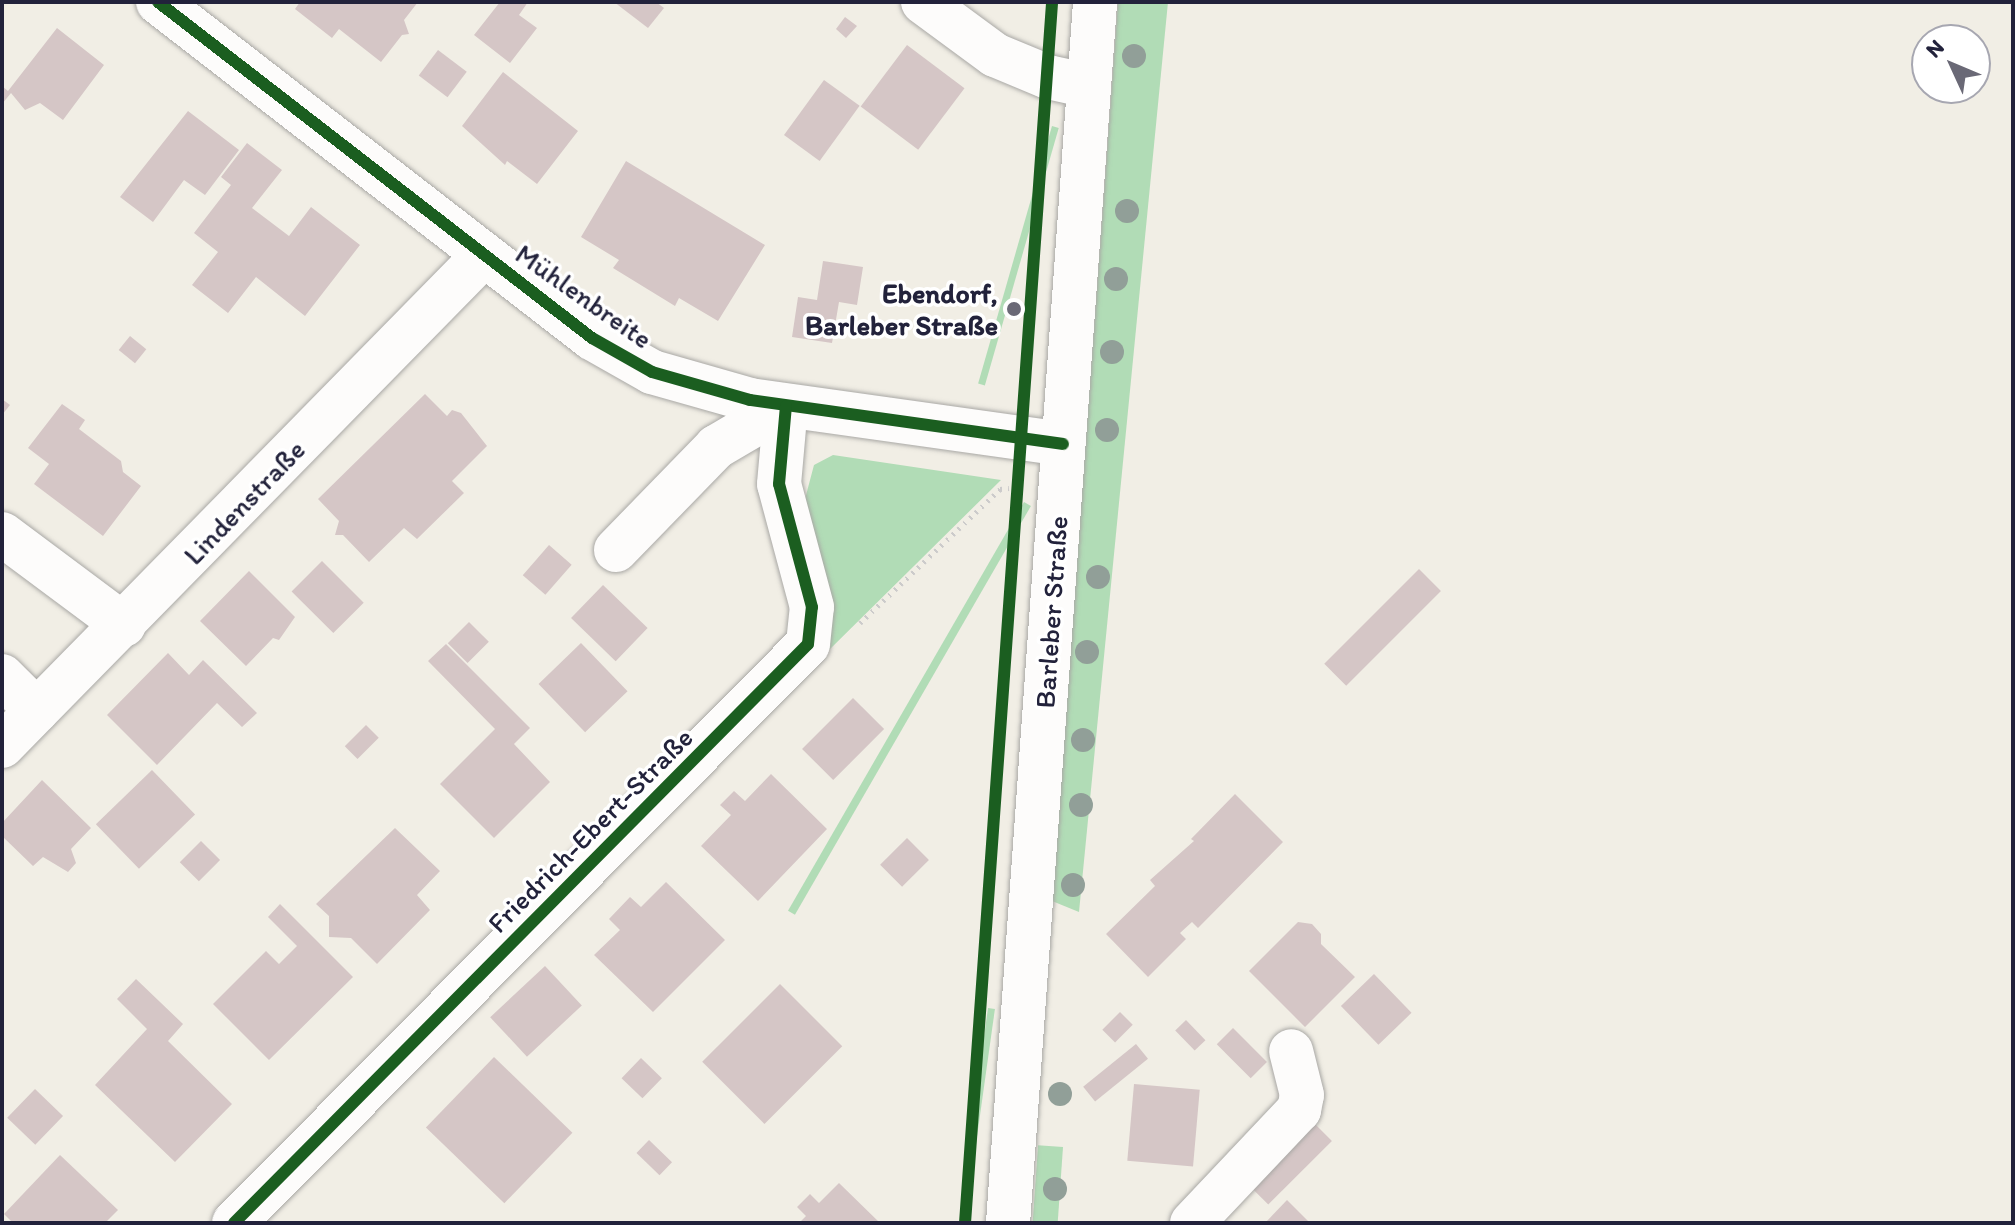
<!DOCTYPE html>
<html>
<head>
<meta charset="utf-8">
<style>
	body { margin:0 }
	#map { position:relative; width:2015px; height:1225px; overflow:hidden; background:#f1eee5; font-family:Itim,sans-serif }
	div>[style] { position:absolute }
	.green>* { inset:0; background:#b1dcb6; transform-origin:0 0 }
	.building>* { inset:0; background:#d5c6c6; transform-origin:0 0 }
	.path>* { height:5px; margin-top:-2.5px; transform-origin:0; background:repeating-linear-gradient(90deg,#cccbcb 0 2px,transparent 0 8px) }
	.roads { filter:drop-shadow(0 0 2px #a9a8a5) drop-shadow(0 0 2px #a9a8a5) }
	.minor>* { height:44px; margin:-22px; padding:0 22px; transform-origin:22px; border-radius:22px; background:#fdfcfb }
	.major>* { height:44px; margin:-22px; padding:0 22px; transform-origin:22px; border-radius:22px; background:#fdfcfb }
	.cycleway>* { height:12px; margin:-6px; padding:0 6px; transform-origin:6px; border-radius:6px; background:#1b5e20 }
	.trees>* { width:24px; height:24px; margin:-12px; border-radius:50%; background:#919f98 }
	.dots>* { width:22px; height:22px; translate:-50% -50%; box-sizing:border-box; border:4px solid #fff; border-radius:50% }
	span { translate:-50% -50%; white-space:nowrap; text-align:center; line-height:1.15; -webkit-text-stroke:7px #fff; paint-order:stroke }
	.poi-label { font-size:28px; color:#22223b; font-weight:700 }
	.right { translate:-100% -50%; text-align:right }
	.street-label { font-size:28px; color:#22223b }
	.frame { position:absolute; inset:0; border:4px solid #22223b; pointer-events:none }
	.north { position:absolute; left:1911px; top:24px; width:80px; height:80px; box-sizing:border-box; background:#fff; border:2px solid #a7a7b1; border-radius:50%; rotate:314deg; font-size:22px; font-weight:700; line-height:32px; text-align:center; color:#22223b }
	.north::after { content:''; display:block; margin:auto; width:28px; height:36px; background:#6a6976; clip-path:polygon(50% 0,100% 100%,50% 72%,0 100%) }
</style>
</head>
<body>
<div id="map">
	<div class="green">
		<div style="clip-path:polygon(1118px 2px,1168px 2px,1079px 912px,1052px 901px)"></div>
		<div style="left:1052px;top:126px;width:7px;height:268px;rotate:16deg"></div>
		<div style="clip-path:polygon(833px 455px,1001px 480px,827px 652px,833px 617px,805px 499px,814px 465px)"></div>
		<div style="left:1024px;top:502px;width:8px;height:472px;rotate:30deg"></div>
		<div style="left:988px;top:1008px;width:7px;height:164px;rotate:8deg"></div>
		<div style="left:1063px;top:1147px;width:76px;height:25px;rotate:94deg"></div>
	</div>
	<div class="building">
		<div style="clip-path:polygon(300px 2px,418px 2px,404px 20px,409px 34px,402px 35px,381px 62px,339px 29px,332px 38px,295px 9px)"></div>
		<div style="clip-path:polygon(500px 2px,528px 2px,519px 15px,537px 28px,510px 63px,474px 35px)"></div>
		<div style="clip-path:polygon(614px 2px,656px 2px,664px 8px,648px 28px)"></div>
		<div style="clip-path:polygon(845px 17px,857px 26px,846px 38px,836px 29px)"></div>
		<div style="clip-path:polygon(57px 28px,104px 65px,63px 120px,40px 103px,25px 110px,11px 93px,2px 104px,2px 86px,8px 91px)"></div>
		<div style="left:907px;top:45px;width:72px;height:77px;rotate:37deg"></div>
		<div style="left:438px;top:50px;width:36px;height:32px;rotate:37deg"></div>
		<div style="clip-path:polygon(503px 72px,578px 131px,537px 184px,507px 161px,505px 165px,462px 126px)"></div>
		<div style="left:824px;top:80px;width:44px;height:68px;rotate:36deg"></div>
		<div style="clip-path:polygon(188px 111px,239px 150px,205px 195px,184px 180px,153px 222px,120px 197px)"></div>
		<div style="clip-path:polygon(247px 143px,282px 170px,252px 208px,289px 236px,311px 207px,360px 245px,305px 316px,256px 277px,228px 313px,192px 285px,218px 252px,194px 233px,231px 185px,221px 177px)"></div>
		<div style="clip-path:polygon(626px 161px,765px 245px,718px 321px,679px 298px,675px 306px,613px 268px,619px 260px,581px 237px)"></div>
		<div style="clip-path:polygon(823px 261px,863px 267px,857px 305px,839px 302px,832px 343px,792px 337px,798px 297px,817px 300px)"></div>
		<div style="left:130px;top:336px;width:21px;height:18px;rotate:39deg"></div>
		<div style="clip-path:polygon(425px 394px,447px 416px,452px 410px,461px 413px,487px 446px,452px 481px,464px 493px,417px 539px,404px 528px,369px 562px,343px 535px,335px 535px,339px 521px,318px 499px)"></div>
		<div style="clip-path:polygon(2px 399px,10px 405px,2px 415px)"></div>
		<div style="clip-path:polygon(62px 404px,85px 420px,79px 429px,121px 461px,123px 472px,141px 486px,103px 536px,34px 484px,49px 464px,28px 448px)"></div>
		<div style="left:549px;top:545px;width:30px;height:40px;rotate:41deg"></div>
		<div style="left:322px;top:561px;width:59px;height:43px;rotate:45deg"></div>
		<div style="left:1419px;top:569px;width:31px;height:134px;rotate:45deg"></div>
		<div style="clip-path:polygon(249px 571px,295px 617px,279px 640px,273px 638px,246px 666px,200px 621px)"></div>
		<div style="left:603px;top:585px;width:62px;height:46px;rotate:44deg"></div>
		<div style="left:469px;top:622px;width:28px;height:30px;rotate:45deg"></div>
		<div style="left:581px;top:643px;width:67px;height:59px;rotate:46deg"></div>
		<div style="clip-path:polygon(446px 644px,530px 728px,514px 744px,550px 782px,494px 838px,440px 784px,495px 729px,428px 661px)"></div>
		<div style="clip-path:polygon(168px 653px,189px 675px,203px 660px,257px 713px,242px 727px,217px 703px,157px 765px,107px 715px)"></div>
		<div style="left:853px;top:698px;width:44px;height:72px;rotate:45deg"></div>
		<div style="left:366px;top:725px;width:18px;height:30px;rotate:45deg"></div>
		<div style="left:152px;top:770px;width:62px;height:78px;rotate:46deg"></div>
		<div style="clip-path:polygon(771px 774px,827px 829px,758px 901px,701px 846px,731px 815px,720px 805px,734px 791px,745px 801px)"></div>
		<div style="clip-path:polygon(42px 780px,91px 828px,71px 849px,76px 863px,68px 872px,43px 857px,33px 866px,2px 836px,2px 823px)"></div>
		<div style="clip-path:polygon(1235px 794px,1283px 842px,1198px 928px,1192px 922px,1180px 933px,1186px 939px,1148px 977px,1106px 934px,1155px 886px,1150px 880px,1194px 841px,1191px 839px)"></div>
		<div style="clip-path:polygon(395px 828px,440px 871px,417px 895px,430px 910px,377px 964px,351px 938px,329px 937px,329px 916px,316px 904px)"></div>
		<div style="left:907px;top:838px;width:31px;height:38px;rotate:45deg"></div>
		<div style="left:201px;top:841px;width:27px;height:30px;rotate:45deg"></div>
		<div style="clip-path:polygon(666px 882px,725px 940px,653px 1012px,594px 955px,620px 930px,609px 919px,630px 897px,641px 907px)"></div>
		<div style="clip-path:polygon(280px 904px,353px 977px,269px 1060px,213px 1004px,266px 951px,279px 964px,297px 946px,268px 917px)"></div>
		<div style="clip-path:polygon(1298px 922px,1312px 924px,1321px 934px,1321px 944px,1355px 977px,1305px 1027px,1249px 971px)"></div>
		<div style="left:545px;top:966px;width:54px;height:75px;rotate:47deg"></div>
		<div style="left:1374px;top:974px;width:54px;height:46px;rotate:46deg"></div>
		<div style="clip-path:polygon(136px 979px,183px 1024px,168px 1041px,232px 1104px,175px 1162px,95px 1085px,147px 1029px,117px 999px)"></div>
		<div style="left:780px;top:984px;width:88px;height:110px;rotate:45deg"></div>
		<div style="left:1120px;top:1012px;width:18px;height:25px;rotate:45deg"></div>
		<div style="left:1186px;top:1020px;width:28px;height:15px;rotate:46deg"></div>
		<div style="left:1233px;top:1028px;width:48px;height:23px;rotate:45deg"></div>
		<div style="left:1136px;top:1044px;width:19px;height:68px;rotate:51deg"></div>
		<div style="left:494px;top:1057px;width:109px;height:98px;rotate:44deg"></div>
		<div style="left:641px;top:1058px;width:29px;height:28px;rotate:44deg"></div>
		<div style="left:1134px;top:1084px;width:66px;height:77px;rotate:5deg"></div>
		<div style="left:35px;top:1089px;width:39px;height:40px;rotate:44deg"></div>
		<div style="left:1310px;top:1119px;width:31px;height:90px;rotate:45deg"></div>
		<div style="left:649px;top:1140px;width:32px;height:18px;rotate:44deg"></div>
		<div style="clip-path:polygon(60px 1155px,118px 1210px,105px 1223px,13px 1223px,4px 1214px)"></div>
		<div style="clip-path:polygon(839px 1183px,880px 1223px,799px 1223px,806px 1216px,797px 1207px,810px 1194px,819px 1203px)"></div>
		<div style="clip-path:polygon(1287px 1200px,1310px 1223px,1265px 1223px)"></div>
	</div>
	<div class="path">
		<div style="left:860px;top:623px;width:194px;rotate:-43.7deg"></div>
		<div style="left:1000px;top:489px;width:9px;rotate:-6deg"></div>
	</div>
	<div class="roads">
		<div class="minor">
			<div style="left:158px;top:2px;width:549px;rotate:37.75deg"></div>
			<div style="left:592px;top:338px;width:69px;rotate:29.5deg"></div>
			<div style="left:652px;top:372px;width:102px;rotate:15.9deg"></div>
			<div style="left:750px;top:400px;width:316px;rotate:8deg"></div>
			<div style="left:923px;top:2px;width:89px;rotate:36.4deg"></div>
			<div style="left:995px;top:55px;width:57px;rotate:22.5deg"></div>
			<div style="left:1048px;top:77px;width:42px;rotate:12.4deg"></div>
			<div style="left:2px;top:534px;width:152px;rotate:36.7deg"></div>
			<div style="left:616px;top:550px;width:144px;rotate:-45.8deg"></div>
			<div style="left:716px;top:447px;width:81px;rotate:-30.4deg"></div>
			<div style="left:2px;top:676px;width:49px;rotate:45deg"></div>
			<div style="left:2px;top:746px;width:688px;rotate:-45.53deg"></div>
			<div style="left:234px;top:1223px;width:815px;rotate:-45.25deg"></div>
			<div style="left:808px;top:644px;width:37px;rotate:-84deg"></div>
			<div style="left:812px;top:607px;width:127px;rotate:-105deg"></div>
			<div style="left:779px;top:484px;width:78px;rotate:-84.9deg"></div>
			<div style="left:1192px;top:1223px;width:156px;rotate:-46.6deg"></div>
			<div style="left:1299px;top:1110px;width:15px;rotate:-79deg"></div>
			<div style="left:1302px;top:1095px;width:45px;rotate:-104deg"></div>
		</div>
		<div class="major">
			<div style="left:1008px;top:1223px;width:1224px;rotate:-85.92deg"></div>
		</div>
	</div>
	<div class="cycleway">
		<div style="left:158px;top:2px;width:549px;rotate:37.75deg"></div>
		<div style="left:592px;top:338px;width:69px;rotate:29.5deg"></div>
		<div style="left:652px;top:372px;width:102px;rotate:15.9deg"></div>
		<div style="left:750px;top:400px;width:316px;rotate:8deg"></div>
		<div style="left:234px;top:1223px;width:815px;rotate:-45.25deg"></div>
		<div style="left:808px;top:644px;width:37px;rotate:-84deg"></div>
		<div style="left:812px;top:607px;width:127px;rotate:-105deg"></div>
		<div style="left:779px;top:484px;width:78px;rotate:-84.9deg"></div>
		<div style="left:965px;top:1223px;width:1224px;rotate:-85.92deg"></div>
	</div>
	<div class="trees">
		<div style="left:1134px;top:56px"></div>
		<div style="left:1127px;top:211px"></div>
		<div style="left:1116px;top:279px"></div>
		<div style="left:1112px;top:352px"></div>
		<div style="left:1107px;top:430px"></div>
		<div style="left:1098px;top:577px"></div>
		<div style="left:1087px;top:652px"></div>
		<div style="left:1083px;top:740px"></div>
		<div style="left:1081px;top:805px"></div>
		<div style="left:1073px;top:885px"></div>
		<div style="left:1060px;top:1094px"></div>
		<div style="left:1055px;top:1189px"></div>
	</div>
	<div class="dots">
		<div style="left:1014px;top:309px;background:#6a6976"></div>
	</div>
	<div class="poi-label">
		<span class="right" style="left:998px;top:309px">Ebendorf,<br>Barleber Straße</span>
	</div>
	<div class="street-label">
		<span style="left:584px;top:296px;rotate:35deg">Mühlenbreite</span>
		<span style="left:244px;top:502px;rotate:-46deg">Lindenstraße</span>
		<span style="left:1051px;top:612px;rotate:-86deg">Barleber Straße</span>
		<span style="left:590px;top:830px;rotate:-45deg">Friedrich-Ebert-Straße</span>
	</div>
	<div class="frame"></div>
	<div class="north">N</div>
</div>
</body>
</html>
